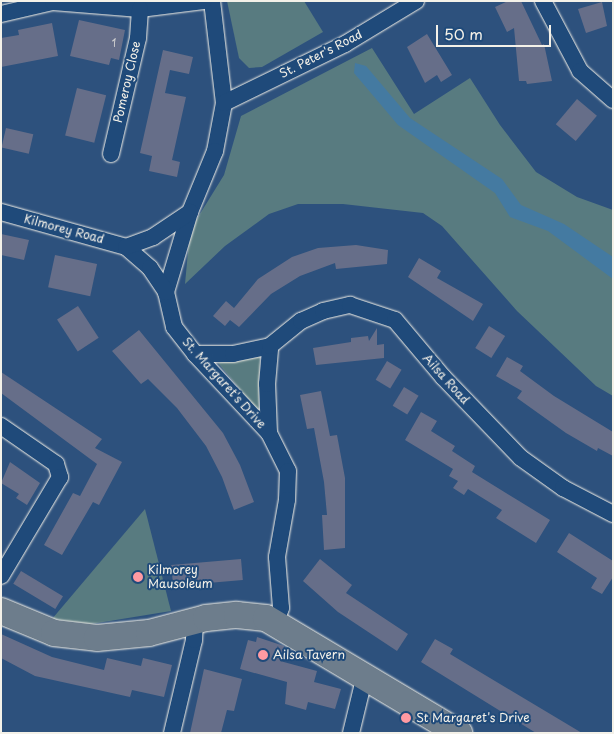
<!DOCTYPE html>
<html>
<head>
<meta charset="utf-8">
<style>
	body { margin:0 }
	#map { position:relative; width:614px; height:734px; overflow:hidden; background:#2d517d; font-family:"Playpen Sans",sans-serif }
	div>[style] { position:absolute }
	.green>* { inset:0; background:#587b80 }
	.water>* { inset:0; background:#447aa1 }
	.building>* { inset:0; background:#666e89; transform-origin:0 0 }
	.roads { filter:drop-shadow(0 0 1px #f4f1e8) drop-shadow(0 0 1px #f4f1e8) }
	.minor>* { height:16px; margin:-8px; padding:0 8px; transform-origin:8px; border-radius:8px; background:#1f4a7a }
	.primary>* { height:26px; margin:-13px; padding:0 13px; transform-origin:13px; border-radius:13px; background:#6d7d8c }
	.dots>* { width:14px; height:14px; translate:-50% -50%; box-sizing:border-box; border:2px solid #1f4a7a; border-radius:50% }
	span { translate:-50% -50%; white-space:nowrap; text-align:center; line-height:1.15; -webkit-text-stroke:4px #1f4a7a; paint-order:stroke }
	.number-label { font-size:10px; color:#d0d0d0 }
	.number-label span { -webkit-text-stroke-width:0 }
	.street-label { font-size:12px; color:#f4f1e8 }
	.poi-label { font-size:12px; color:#f4f1e8 }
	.left { translate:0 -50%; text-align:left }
	.frame { position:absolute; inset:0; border:2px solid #f4f1e8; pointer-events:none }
	.scale { position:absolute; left:436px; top:25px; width:115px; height:22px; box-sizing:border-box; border:2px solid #f4f1e8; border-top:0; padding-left:6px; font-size:15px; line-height:18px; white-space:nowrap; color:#f4f1e8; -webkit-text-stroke:4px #1f4a7a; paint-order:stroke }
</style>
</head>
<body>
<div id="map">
	<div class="green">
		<div style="clip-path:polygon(227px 1px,304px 1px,323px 32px,262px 67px,249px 68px,239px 58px)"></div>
		<div style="clip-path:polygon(372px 48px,414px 114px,470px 78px,500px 125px,536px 172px,577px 197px,613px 210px,613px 396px,596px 386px,517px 311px,442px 226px,423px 213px,343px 204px,298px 204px,269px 214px,225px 246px,185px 284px,190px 230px,224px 175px,241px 116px)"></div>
		<div style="clip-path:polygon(260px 355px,259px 412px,218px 363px)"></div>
		<div style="clip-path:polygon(145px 509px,171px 611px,91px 624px,52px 619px)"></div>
	</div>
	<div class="water">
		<div style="clip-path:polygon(355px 63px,366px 66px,410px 118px,502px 179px,521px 205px,564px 224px,613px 257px,613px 279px,548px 231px,510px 217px,495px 193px,398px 125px,354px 73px)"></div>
	</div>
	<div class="building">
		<div style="clip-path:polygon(508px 1px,521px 1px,542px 45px,544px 44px,552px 81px,527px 84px,526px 81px,519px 81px,514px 28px,507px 32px,495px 7px)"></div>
		<div style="clip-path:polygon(602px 2px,607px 26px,586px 33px,578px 9px)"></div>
		<div style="clip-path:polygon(79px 20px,125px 30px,119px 60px,111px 58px,109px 65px,70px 56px)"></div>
		<div style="clip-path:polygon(52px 23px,58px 56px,1px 67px,1px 38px,19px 35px,18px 30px)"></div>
		<div style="clip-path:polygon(427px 34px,452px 75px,441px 82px,437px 75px,425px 83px,407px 47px)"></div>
		<div style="clip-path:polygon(163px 50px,193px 57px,189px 74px,170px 70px,165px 93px,186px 97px,172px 160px,180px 162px,177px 177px,149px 171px,152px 156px,140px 153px)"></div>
		<div style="left:77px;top:88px;width:30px;height:49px;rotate:14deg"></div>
		<div style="left:577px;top:99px;width:26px;height:33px;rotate:40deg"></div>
		<div style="left:6px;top:128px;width:28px;height:20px;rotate:13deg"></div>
		<div style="clip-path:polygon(1px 234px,29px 240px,24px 260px,1px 255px)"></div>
		<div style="clip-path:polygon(356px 245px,388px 250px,387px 264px,336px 269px,335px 263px,300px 276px,271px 294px,239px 327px,230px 320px,225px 326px,213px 316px,226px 301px,234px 308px,258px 279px,292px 257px,318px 248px)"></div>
		<div style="left:55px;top:255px;width:43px;height:33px;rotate:12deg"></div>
		<div style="clip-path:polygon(419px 258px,441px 271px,437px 278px,483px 304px,473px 321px,408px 277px)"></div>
		<div style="left:78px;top:306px;width:38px;height:25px;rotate:57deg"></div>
		<div style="left:489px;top:326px;width:19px;height:26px;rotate:32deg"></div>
		<div style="clip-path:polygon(377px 328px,377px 345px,384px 344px,384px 358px,316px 365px,313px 348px,351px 342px,351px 338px,368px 336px,369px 341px)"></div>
		<div style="clip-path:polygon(139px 330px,223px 433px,240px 465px,254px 502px,234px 510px,222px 477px,206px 446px,177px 408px,148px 379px,141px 384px,112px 351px)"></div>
		<div style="clip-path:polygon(507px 357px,523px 366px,520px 371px,554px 396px,613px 432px,613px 456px,598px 448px,597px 451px,566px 433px,517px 398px,522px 391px,496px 376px)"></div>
		<div style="left:387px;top:361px;width:17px;height:22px;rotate:31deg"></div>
		<div style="clip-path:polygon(1px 372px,102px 439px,95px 448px,122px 462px,99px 505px,93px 502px,62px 555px,44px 545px,73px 493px,80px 496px,97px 464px,1px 393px)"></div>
		<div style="left:404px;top:387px;width:17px;height:22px;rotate:31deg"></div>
		<div style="clip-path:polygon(321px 391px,330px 436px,337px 435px,345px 478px,345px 548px,324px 550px,322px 515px,327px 515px,324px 482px,314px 428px,307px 429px,300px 395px)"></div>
		<div style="clip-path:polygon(421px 412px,437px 421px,431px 431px,455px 446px,452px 451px,475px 466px,472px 472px,550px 520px,536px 543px,496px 518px,502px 510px,468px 489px,464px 495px,453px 488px,458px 481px,449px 476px,453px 469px,405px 440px)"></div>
		<div style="clip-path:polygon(10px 462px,40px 483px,27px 505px,16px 498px,19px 494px,1px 483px)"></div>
		<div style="clip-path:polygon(569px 533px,613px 561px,613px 577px,602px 594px,591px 588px,597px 578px,557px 552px)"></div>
		<div style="left:241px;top:559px;width:21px;height:70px;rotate:85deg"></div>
		<div style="clip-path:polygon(320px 559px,352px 585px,346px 593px,408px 634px,397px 651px,338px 612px,303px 581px)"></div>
		<div style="left:21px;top:571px;width:49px;height:15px;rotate:31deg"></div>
		<div style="clip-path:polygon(1px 634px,52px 657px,104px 670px,107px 658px,141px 666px,143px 658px,172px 665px,164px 697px,132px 690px,130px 697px,35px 676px,1px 658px)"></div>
		<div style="clip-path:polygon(257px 637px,284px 646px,280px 661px,317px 671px,314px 682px,341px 689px,335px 709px,308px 702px,306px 710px,285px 704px,287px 682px,240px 669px,248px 640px,256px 642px)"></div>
		<div style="clip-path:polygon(435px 639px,453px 649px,450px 654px,582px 733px,536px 733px,421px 662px)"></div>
		<div style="clip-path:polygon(204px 669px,242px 679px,234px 711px,227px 710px,221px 733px,190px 733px)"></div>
	</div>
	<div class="roads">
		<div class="minor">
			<div style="left:212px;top:1px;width:103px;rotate:83.3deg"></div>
			<div style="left:224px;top:103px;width:49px;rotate:100.6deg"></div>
			<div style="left:215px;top:151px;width:66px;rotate:112.3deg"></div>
			<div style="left:190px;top:212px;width:84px;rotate:106.7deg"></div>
			<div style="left:166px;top:292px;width:36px;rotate:77deg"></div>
			<div style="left:174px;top:327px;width:34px;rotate:52deg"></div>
			<div style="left:195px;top:354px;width:108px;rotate:46.9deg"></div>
			<div style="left:269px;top:433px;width:42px;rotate:63.4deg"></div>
			<div style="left:288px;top:471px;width:29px;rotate:92deg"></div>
			<div style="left:287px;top:500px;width:58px;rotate:100deg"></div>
			<div style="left:277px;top:557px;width:51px;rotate:85.5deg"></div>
			<div style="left:281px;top:608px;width:15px;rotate:110deg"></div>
			<div style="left:543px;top:1px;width:79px;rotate:62.1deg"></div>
			<div style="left:580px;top:71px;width:44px;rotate:41.3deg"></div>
			<div style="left:1px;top:14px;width:53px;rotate:-13deg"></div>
			<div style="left:53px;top:2px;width:87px;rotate:4.6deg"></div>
			<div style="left:140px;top:9px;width:64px;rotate:-7.1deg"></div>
			<div style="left:224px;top:103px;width:135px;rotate:-26deg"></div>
			<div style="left:345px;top:44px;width:83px;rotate:-31.2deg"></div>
			<div style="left:111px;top:154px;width:119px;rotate:-76.9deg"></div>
			<div style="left:138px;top:38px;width:29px;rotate:-86deg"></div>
			<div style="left:1px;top:212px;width:130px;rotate:15.6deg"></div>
			<div style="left:126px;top:247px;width:32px;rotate:41deg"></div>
			<div style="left:150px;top:268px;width:29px;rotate:56deg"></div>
			<div style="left:126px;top:247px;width:29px;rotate:-20deg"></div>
			<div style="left:153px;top:237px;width:45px;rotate:-34deg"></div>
			<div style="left:195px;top:354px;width:38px"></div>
			<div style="left:233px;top:354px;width:38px;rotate:-12deg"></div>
			<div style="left:1px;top:426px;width:67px;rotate:34.6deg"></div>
			<div style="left:56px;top:464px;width:14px;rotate:73deg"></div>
			<div style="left:60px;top:477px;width:115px;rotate:120.8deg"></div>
			<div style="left:269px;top:433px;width:49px;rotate:-92.3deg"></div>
			<div style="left:267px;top:384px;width:38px;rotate:-85deg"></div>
			<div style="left:270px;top:346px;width:40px;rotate:-39deg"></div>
			<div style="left:301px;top:321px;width:24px;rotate:-24deg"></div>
			<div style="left:323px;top:311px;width:28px;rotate:-13deg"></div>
			<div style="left:350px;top:305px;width:47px;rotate:18.4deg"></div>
			<div style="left:395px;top:320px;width:75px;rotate:49.9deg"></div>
			<div style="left:443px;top:377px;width:112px;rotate:46.1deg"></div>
			<div style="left:521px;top:458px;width:52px;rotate:35.5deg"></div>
			<div style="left:563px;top:488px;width:56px;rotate:27.5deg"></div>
			<div style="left:172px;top:733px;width:96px;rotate:-76.7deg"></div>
			<div style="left:194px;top:640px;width:20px;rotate:-87deg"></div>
			<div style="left:351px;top:733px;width:60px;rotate:-76.4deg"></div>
		</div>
		<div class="primary">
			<div style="left:1px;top:611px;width:57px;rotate:22.5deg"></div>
			<div style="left:54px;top:633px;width:43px;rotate:6.6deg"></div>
			<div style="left:97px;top:638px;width:52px;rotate:-5.5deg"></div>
			<div style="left:149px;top:633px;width:59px;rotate:-14.7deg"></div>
			<div style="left:206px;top:618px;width:31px;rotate:-6deg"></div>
			<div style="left:237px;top:615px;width:29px;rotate:6deg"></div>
			<div style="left:266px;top:618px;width:225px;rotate:30.8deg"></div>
		</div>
	</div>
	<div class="dots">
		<div style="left:138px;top:577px;background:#ff9aa2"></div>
		<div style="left:263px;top:655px;background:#ff9aa2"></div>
		<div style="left:406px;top:718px;background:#ff9aa2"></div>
	</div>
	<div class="number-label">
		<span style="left:114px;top:43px">1</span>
	</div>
	<div class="street-label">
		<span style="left:321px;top:54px;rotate:-27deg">St. Peter's Road</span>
		<span style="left:127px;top:82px;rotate:-77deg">Pomeroy Close</span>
		<span style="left:64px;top:229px;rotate:15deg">Kilmorey Road</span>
		<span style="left:446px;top:379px;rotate:48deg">Ailsa Road</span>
		<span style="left:224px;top:383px;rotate:48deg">St. Margaret's Drive</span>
	</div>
	<div class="poi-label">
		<span class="left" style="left:148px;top:577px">Kilmorey<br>Mausoleum</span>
		<span class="left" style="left:273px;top:655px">Ailsa Tavern</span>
		<span class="left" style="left:416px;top:718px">St Margaret's Drive</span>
	</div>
	<div class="frame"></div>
	<div class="scale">50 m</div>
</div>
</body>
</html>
